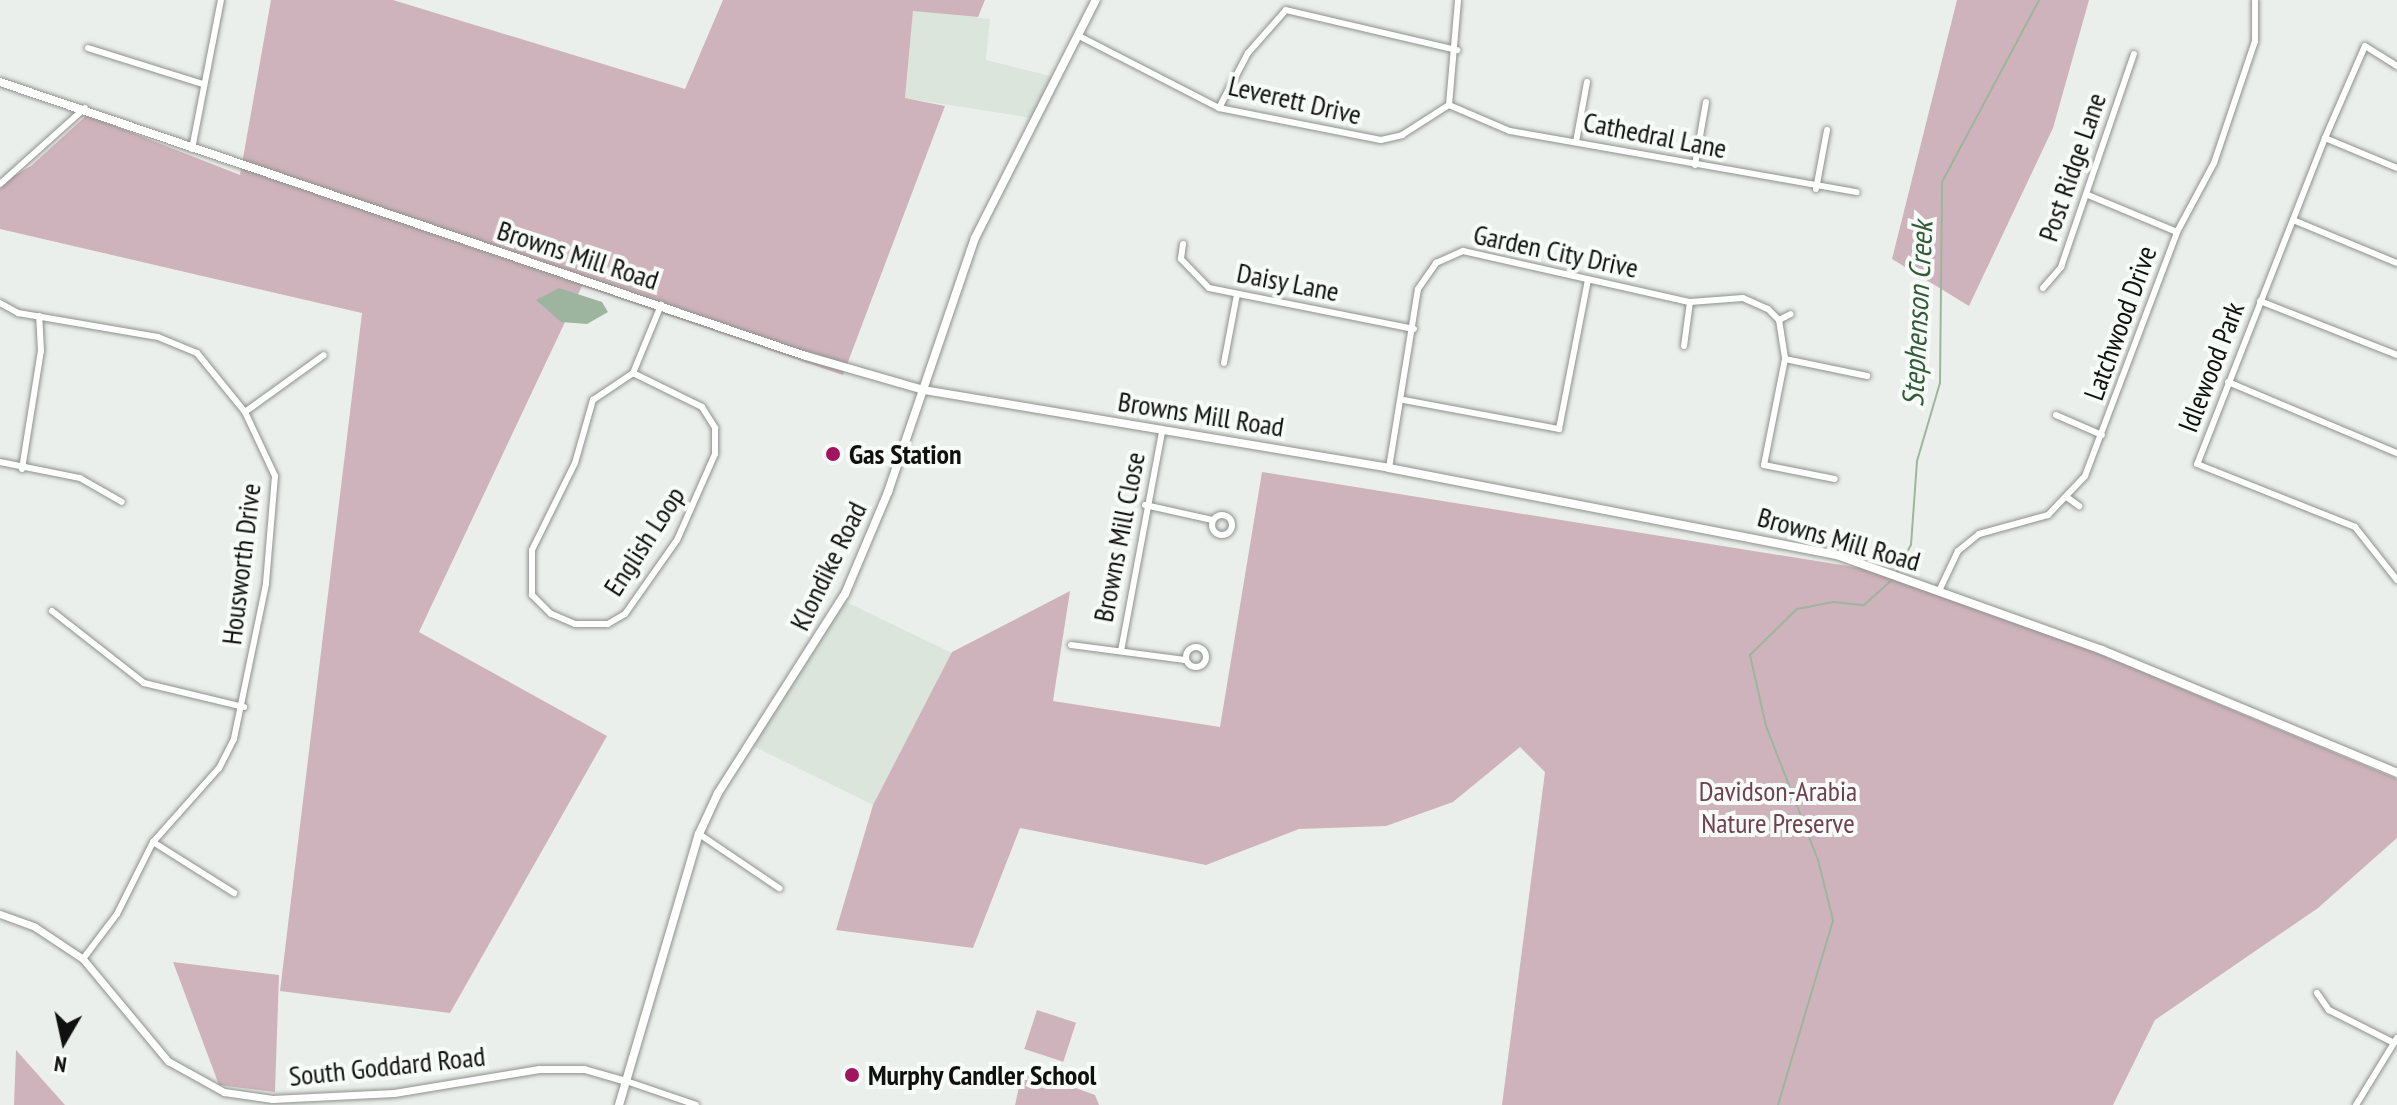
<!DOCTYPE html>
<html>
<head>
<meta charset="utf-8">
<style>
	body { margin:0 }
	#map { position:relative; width:2397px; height:1105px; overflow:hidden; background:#ebefeb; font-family:"PT Sans Narrow",sans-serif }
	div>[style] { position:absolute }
	.built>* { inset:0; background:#dbe5dc }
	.green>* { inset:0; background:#cfb3bc; transform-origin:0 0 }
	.water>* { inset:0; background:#9db59f }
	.stream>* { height:2px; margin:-1px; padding:0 1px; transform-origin:1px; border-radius:1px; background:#9db59f }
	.roads { filter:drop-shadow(0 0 2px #8e918e) drop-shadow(0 0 2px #8e918e) }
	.minor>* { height:6px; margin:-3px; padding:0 3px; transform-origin:3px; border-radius:3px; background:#fff }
	.minor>.ring { margin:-3px; padding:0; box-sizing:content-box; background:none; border:6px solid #fff; border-radius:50% }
	.tertiary>* { height:7px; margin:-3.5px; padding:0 3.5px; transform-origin:3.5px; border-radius:3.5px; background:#fff }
	.secondary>* { height:8px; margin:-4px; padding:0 4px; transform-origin:4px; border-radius:4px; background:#fff }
	.dots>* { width:22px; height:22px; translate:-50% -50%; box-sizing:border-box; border:4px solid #f8fcf9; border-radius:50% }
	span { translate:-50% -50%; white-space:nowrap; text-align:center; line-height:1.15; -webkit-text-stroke:8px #f8fcf9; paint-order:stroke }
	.street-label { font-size:28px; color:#0f100f }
	.poi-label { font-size:28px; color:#0f100f; font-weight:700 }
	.left { translate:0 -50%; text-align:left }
	.park-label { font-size:28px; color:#703f52 }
	.water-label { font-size:30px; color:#335a38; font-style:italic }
	.north { position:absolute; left:24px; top:1001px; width:80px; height:80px; -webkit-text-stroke:6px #f8fcf9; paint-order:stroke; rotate:189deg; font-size:22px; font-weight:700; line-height:32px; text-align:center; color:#0f100f }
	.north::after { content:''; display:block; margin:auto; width:28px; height:36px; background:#0f100f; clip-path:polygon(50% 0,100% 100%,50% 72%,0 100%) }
</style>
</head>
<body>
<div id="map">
	<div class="built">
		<div style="clip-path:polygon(913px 10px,990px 19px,986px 60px,1054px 77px,1038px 119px,905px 98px)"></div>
		<div style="clip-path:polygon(846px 602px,952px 653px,873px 805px,747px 743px,787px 677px)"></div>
	</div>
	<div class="green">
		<div style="clip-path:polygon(271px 0,393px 0,685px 89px,723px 0,985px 0,978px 17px,913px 11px,905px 98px,945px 106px,843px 375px,582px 286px,419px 632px,607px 736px,450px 1013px,280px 991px,362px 313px,0 229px,0 184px,31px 166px,87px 115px,240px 175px)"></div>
		<div style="clip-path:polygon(1957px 0,2089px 0,2053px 128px,1969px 306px,1892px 259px)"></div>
		<div style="clip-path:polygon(1262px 472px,1885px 572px,2064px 639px,2397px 779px,2397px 838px,2318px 908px,2155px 1020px,2113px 1105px,1502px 1105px,1545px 772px,1520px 747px,1453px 802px,1386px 826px,1299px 829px,1206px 865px,1020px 828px,973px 948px,836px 930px,873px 805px,952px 652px,1070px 591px,1053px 701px,1220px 727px)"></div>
		<div style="clip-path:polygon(173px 962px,279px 975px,275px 1092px,219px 1085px)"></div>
		<div style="left:1037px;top:1010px;width:41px;height:41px;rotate:18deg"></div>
		<div style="clip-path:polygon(16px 1050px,65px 1105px,14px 1105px)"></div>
		<div style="clip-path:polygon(1023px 1069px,1095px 1095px,1099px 1105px,1015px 1105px)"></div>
	</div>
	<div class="water">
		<div style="clip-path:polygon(559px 288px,602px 302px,608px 312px,587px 324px,561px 322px,536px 300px)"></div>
	</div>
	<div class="stream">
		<div style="left:1897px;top:572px;width:30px;rotate:-63deg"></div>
		<div style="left:1911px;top:545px;width:84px;rotate:-85.9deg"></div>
		<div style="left:1917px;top:461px;width:81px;rotate:-73.6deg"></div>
		<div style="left:1940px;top:383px;width:201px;rotate:-89.4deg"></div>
		<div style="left:1942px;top:182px;width:206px;rotate:-61.9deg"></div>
		<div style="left:1778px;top:1105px;width:193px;rotate:-73.4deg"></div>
		<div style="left:1833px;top:920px;width:62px;rotate:-104deg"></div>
		<div style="left:1818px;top:860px;width:144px;rotate:-111.2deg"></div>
		<div style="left:1766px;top:726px;width:73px;rotate:-102.7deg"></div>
		<div style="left:1750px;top:655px;width:66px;rotate:-44.4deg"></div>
		<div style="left:1797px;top:609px;width:37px;rotate:-11deg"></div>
		<div style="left:1833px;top:602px;width:31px;rotate:6deg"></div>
		<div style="left:1864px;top:605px;width:40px;rotate:-42deg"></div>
	</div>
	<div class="roads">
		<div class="minor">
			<div style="left:1079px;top:36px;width:157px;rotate:27.2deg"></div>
			<div style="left:1219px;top:108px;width:165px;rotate:11.2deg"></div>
			<div style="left:1381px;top:140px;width:22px;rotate:-13deg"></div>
			<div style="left:1402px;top:135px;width:56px;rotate:-32.6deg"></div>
			<div style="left:1449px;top:105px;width:105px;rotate:-85.1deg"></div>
			<div style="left:88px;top:48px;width:121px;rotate:17.4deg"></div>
			<div style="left:1449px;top:105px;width:66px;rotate:23.1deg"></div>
			<div style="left:1510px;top:131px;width:352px;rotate:10deg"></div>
			<div style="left:1219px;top:108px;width:62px;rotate:-62.2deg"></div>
			<div style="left:1248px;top:53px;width:57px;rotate:-48.5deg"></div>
			<div style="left:1286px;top:10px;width:176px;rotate:13.2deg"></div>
			<div style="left:2325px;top:138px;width:100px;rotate:-66.5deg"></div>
			<div style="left:2365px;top:46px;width:38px;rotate:32deg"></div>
			<div style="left:1576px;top:142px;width:61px;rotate:-79.6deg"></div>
			<div style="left:192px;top:149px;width:152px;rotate:-79deg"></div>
			<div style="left:1695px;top:165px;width:64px;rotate:-80.1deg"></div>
			<div style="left:2397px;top:168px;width:78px;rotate:-157.4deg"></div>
			<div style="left:2325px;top:138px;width:350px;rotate:111.4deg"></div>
			<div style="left:2197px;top:464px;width:170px;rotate:21.7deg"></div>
			<div style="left:2355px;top:527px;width:68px;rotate:51.6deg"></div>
			<div style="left:0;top:184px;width:114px;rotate:-41.8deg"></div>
			<div style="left:1816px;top:189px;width:60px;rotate:-79.4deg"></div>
			<div style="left:2088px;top:195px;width:96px;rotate:22.6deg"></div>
			<div style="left:2293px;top:220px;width:113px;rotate:22.5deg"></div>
			<div style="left:1183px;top:244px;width:15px;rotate:98deg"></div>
			<div style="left:1181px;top:259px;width:40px;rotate:46deg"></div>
			<div style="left:1209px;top:288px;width:209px;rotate:11.3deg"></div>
			<div style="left:2043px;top:288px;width:28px;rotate:-49deg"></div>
			<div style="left:2061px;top:267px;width:225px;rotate:-71.1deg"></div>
			<div style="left:2260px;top:301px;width:147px;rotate:21.5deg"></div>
			<div style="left:0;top:303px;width:21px;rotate:29deg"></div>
			<div style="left:18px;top:313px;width:142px;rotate:9.7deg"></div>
			<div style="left:158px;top:337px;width:42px;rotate:22.3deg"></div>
			<div style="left:197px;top:353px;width:76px;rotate:50.9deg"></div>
			<div style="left:245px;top:412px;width:71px;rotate:64.9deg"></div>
			<div style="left:275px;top:476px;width:108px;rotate:94.8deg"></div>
			<div style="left:266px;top:584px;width:158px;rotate:101.7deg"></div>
			<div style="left:234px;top:739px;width:33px;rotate:117deg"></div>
			<div style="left:219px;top:768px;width:99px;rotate:131.7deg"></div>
			<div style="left:153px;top:842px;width:80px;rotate:116.6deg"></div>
			<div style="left:117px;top:914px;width:56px;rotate:127.1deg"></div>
			<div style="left:1779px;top:320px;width:13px;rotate:-27deg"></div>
			<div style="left:1684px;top:346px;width:44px;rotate:-82.2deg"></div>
			<div style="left:1785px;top:359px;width:84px;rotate:11.7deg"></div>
			<div style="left:1224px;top:363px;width:70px;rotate:-79.3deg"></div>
			<div style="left:633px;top:373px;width:77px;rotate:26.2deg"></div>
			<div style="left:702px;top:407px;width:25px;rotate:58deg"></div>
			<div style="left:715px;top:428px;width:26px;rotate:90deg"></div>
			<div style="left:715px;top:454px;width:94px;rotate:113.8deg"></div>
			<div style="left:677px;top:540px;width:90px;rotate:125.1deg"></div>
			<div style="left:625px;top:614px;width:20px;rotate:150deg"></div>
			<div style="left:608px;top:624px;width:33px;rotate:180deg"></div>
			<div style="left:575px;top:624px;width:26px;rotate:-157deg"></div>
			<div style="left:551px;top:614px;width:27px;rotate:-135deg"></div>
			<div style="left:532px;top:595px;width:45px;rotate:-90deg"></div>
			<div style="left:532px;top:550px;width:97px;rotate:-63.7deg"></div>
			<div style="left:575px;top:463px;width:66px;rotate:-74.1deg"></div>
			<div style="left:593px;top:400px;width:48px;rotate:-34deg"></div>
			<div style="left:633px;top:373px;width:74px;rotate:-67.6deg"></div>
			<div style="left:2228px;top:382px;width:183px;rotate:22.8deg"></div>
			<div style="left:1404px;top:400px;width:158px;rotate:10.6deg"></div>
			<div style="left:1559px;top:429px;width:152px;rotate:-79deg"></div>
			<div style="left:245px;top:412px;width:97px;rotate:-35.8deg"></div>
			<div style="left:2056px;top:415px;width:50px;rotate:23.5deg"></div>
			<div style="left:0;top:462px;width:82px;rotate:11.3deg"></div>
			<div style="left:80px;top:478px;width:48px;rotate:29.7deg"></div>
			<div style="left:1389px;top:468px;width:181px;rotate:-80.8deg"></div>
			<div style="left:1418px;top:289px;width:32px;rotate:-55deg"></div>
			<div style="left:1436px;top:263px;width:30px;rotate:-24deg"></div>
			<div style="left:1463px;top:251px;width:233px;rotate:12.7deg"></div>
			<div style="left:1690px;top:302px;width:53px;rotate:-4.3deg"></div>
			<div style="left:1743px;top:298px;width:27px;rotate:24deg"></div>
			<div style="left:1768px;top:309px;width:16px;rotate:45deg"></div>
			<div style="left:1779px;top:320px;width:39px;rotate:81deg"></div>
			<div style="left:1785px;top:359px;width:108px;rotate:101.2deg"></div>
			<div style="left:1764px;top:465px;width:72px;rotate:11.2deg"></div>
			<div style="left:22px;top:469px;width:120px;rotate:-80.9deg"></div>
			<div style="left:41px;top:351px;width:35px;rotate:-93deg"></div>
			<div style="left:2068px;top:498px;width:14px;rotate:36deg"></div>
			<div style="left:1145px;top:505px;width:69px;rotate:12.6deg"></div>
			<div class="ring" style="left:1212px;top:515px;width:14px;height:14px"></div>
			<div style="left:1939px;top:591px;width:44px;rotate:-64.6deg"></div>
			<div style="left:1958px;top:551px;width:27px;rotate:-39deg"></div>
			<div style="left:1979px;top:534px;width:72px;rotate:-15.4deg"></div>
			<div style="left:2048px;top:515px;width:54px;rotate:-46.5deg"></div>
			<div style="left:2085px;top:476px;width:261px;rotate:-69.3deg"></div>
			<div style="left:2177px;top:232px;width:78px;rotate:-61.8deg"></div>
			<div style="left:2214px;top:163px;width:129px;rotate:-71.4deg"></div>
			<div style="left:2255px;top:41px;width:41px;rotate:-90deg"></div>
			<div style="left:52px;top:611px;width:117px;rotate:38deg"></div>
			<div style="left:144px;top:683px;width:103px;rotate:13.5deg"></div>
			<div style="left:1071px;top:645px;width:115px;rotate:7.5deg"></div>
			<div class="ring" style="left:1186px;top:647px;width:14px;height:14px"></div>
			<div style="left:1121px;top:651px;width:224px;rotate:-79.4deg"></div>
			<div style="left:699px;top:834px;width:97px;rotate:34deg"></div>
			<div style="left:153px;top:842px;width:96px;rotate:32.2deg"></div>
			<div style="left:2317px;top:993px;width:21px;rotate:55deg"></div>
			<div style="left:2329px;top:1010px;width:73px;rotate:26.9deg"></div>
			<div style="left:626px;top:1081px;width:74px;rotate:18.9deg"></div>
			<div style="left:2356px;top:1105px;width:79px;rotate:-58.5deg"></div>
		</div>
		<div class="tertiary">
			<div style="left:0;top:914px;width:37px;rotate:20deg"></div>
			<div style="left:35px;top:927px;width:58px;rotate:33.7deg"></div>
			<div style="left:83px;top:959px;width:133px;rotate:50.2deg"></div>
			<div style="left:168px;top:1061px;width:64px;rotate:29deg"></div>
			<div style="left:224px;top:1092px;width:49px;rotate:8.3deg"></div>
			<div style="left:272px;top:1099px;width:122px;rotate:-2.8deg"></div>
			<div style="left:394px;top:1093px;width:147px;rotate:-9.4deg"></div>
			<div style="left:539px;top:1069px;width:45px"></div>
			<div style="left:584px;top:1069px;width:44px;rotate:15.9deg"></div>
		</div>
		<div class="secondary">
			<div style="left:0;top:82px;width:851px;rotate:18.78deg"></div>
			<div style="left:806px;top:356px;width:123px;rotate:16.1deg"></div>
			<div style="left:924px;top:390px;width:471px;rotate:9.5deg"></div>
			<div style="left:1389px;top:468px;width:456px;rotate:11deg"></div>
			<div style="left:1837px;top:555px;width:282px;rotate:19.7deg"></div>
			<div style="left:2102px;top:650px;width:320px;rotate:22.6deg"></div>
			<div style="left:619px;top:1105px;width:283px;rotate:-73.6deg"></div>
			<div style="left:699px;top:834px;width:45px;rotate:-65.1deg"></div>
			<div style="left:718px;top:793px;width:236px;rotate:-57.5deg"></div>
			<div style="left:845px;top:594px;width:111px;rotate:-67.1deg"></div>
			<div style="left:888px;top:492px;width:268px;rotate:-71.1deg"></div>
			<div style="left:975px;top:238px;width:267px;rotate:-63.1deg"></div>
		</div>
	</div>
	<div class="dots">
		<div style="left:833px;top:454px;background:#a1155f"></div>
		<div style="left:852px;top:1075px;background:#a1155f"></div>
	</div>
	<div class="street-label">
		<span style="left:1295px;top:100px;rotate:13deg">Leverett Drive</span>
		<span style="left:1655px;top:135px;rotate:11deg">Cathedral Lane</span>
		<span style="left:2072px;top:167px;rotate:-71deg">Post Ridge Lane</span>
		<span style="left:1556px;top:251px;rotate:12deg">Garden City Drive</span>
		<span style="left:578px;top:255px;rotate:18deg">Browns Mill Road</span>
		<span style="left:1288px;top:282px;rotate:11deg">Daisy Lane</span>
		<span style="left:2120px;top:323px;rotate:-70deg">Latchwood Drive</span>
		<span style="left:2211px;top:367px;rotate:-69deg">Idlewood Park</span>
		<span style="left:1201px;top:414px;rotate:9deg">Browns Mill Road</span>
		<span style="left:1119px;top:537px;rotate:-79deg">Browns Mill Close</span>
		<span style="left:1839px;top:539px;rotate:16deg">Browns Mill Road</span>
		<span style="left:644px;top:541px;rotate:-57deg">English Loop</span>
		<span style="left:241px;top:564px;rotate:-83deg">Housworth Drive</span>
		<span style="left:828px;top:566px;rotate:-64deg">Klondike Road</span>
		<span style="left:387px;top:1066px;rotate:-6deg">South Goddard Road</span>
	</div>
	<div class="poi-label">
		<span class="left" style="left:849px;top:454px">Gas Station</span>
		<span class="left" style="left:868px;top:1075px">Murphy Candler School</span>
	</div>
	<div class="park-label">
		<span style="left:1778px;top:807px">Davidson-Arabia<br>Nature Preserve</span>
	</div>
	<div class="water-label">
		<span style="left:1917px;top:314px;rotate:-87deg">Stephenson Creek</span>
	</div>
	<div class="north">N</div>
</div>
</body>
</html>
